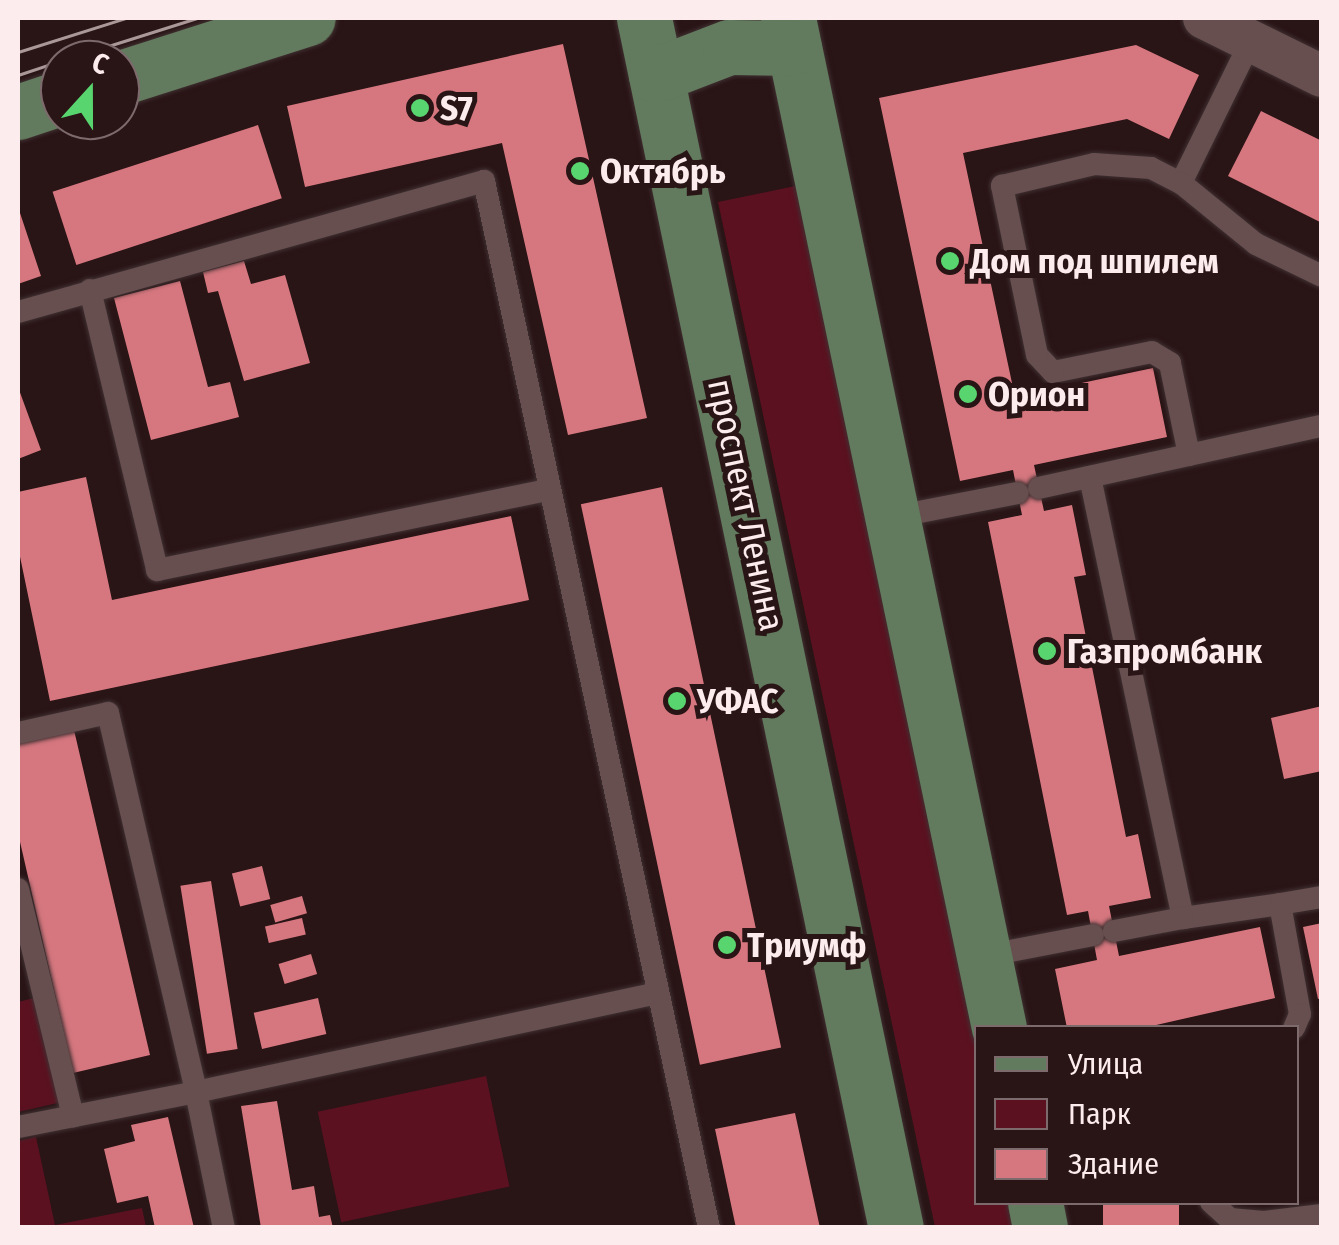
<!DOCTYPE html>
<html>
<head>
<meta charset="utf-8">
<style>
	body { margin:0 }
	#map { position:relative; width:1339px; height:1245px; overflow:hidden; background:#291416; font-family:"Fira Sans Condensed",sans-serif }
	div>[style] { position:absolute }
	.green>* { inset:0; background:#5b1120; transform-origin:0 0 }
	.building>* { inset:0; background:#d6777f; transform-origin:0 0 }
	.roads { filter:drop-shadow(0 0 2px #403132) drop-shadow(0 0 2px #403132) }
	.service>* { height:22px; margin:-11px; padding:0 11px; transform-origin:11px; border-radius:11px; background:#674e4f }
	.minor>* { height:42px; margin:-21px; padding:0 21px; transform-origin:21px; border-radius:21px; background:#674e4f }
	.primary>* { height:55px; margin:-27.5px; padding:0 27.5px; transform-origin:27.5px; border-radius:27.5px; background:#627a5d }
	.tram>* { height:2.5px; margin:-1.25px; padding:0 1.25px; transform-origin:1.25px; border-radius:1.25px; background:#aa9899 }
	.dots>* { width:28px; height:28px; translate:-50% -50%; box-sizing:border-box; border:5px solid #291416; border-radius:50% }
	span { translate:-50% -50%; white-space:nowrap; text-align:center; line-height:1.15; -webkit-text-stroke:10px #291416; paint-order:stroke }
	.poi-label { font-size:35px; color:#fceced; font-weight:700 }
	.left { translate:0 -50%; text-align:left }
	.street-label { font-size:35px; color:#fceced }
	.frame { position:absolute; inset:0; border:20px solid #fceced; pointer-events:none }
	.legend { position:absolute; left:974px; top:1025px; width:325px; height:180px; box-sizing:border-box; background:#291416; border:2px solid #7d6a6c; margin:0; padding:12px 18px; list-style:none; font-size:30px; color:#fceced }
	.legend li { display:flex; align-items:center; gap:20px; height:50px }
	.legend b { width:50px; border:2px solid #7d6a6c }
	.north { position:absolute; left:40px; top:40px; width:100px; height:100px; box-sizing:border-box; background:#291416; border:2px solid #7d6a6c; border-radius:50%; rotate:21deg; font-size:28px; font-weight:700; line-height:40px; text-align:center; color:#fceced }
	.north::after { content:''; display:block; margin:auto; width:35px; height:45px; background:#59d56f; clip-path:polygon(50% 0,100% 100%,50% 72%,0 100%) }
</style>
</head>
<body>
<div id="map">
	<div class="green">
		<div style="clip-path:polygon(800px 185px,976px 1028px,976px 1202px,1015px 1203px,1021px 1227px,935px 1227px,718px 202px)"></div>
		<div style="clip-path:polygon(38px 997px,62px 1102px,18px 1112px,18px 1002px)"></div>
		<div style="left:486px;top:1076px;width:113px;height:172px;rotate:78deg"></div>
		<div style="clip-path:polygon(36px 1137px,55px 1225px,142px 1208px,146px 1227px,18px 1227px,18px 1141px)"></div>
	</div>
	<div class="building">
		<div style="clip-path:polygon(563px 44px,647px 418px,568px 435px,502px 143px,305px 187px,287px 106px)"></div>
		<div style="clip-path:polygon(1136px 45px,1199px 75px,1169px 139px,1127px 119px,963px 153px,1015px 397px,1153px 368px,1167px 437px,1034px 465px,1044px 511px,1072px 505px,1086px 575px,1074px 577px,1126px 837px,1138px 834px,1151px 898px,1109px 906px,1119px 956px,1260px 927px,1275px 998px,1143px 1028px,1067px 1028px,1055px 969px,1097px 960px,1088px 911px,1067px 915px,988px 522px,1022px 515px,1013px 470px,960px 481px,879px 98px)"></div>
		<div style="clip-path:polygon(1261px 111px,1322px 141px,1322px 223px,1228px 176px)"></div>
		<div style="left:258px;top:125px;width:77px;height:216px;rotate:72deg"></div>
		<div style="clip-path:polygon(18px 207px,41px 276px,18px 284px)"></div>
		<div style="clip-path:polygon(244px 261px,251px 284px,285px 275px,310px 363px,244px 381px,218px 291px,208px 293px,203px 272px)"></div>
		<div style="clip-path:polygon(180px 281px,208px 387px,230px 382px,239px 417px,151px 440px,114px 298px)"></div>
		<div style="clip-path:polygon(18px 387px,41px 450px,18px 459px)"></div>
		<div style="clip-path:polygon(86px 477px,112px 600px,511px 516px,529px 600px,50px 701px,18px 547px,18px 492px)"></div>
		<div style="left:662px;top:487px;width:573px;height:83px;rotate:78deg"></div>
		<div style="clip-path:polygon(1322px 706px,1322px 771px,1284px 779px,1271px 718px)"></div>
		<div style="clip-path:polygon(74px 730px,150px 1055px,73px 1073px,18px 833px,18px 743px)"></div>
		<div style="left:262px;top:866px;width:34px;height:31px;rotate:76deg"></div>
		<div style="left:211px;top:881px;width:170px;height:31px;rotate:81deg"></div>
		<div style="left:302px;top:896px;width:18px;height:33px;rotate:74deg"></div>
		<div style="left:302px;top:918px;width:17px;height:38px;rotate:77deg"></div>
		<div style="clip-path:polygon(1322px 923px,1322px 998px,1318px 999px,1303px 927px)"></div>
		<div style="left:311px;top:954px;width:21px;height:34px;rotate:73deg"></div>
		<div style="left:318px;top:998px;width:37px;height:66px;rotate:77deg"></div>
		<div style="clip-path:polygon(277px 1101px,292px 1190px,314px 1186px,319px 1217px,330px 1215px,333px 1228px,261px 1228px,241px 1106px)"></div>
		<div style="clip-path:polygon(795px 1113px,820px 1228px,736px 1228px,715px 1129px)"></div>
		<div style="clip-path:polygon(168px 1117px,194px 1228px,155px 1228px,148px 1196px,117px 1203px,104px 1149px,135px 1141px,131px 1125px)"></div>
		<div style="left:1103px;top:1202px;width:76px;height:26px"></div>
	</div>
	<div class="roads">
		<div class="service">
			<div style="left:1181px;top:183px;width:158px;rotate:-63.8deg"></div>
			<div style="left:90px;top:290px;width:288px;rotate:76.5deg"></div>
			<div style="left:157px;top:570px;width:401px;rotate:-11.6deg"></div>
			<div style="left:18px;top:312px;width:484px;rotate:-15.7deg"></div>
			<div style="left:484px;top:181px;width:1071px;rotate:77.87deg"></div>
			<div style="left:1189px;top:455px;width:94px;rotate:-101.7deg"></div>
			<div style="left:1170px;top:363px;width:21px;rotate:-149deg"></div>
			<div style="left:1152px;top:352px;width:101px;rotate:168.6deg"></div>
			<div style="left:1053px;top:372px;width:23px;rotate:-133deg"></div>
			<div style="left:1037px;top:355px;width:173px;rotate:-101.7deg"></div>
			<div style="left:1002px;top:186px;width:95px;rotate:-13.4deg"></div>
			<div style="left:1094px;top:164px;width:57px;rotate:4deg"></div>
			<div style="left:1151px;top:168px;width:34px;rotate:27deg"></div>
			<div style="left:1181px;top:183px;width:97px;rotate:39.1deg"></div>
			<div style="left:1256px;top:244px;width:73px;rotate:25.9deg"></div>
			<div style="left:1090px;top:477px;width:451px;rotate:78.1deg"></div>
			<div style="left:1183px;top:918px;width:98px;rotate:-8.2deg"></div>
			<div style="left:1280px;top:904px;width:112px;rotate:79.7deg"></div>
			<div style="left:1300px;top:1014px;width:15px;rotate:113deg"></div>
			<div style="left:1039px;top:488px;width:290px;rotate:-12.4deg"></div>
			<div style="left:893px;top:517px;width:127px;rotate:-10.9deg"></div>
			<div style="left:18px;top:733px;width:92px;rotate:-12.5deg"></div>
			<div style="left:108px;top:713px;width:389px;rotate:76.9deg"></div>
			<div style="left:196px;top:1092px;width:472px;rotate:-12.1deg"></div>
			<div style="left:18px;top:889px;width:234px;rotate:76.4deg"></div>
			<div style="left:1280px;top:904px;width:43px;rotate:-9.5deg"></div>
			<div style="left:1114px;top:931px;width:70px;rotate:-10.7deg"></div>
			<div style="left:984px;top:956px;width:111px;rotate:-10.9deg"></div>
			<div style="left:18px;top:1127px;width:181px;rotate:-11.1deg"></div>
			<div style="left:196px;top:1092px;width:139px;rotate:78.4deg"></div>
			<div style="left:1211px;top:1202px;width:25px;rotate:42deg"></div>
			<div style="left:1230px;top:1219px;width:34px;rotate:5deg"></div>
			<div style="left:1264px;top:1222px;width:58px;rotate:-6.9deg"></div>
		</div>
		<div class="minor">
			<div style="left:1204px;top:18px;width:131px;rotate:26.2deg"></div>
		</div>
		<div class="primary">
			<div style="left:644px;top:18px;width:1236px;rotate:78.24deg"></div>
			<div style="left:788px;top:18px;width:1032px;rotate:78.2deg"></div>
			<div style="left:656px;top:75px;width:78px;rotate:-21deg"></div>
			<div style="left:729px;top:47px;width:65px;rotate:0.9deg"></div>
			<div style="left:120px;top:78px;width:197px;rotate:-17.7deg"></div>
			<div style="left:18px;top:112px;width:44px;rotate:-18.4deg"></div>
			<div style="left:1035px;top:1202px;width:26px;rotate:79deg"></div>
		</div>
	</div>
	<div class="tram">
		<div style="left:18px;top:52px;width:113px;rotate:-17.5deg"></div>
		<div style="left:64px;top:60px;width:139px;rotate:-17.5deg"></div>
		<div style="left:18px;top:75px;width:44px;rotate:-18.4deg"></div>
	</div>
	<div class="dots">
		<div style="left:420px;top:108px;background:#59d56f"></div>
		<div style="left:580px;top:171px;background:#59d56f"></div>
		<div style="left:950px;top:261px;background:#59d56f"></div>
		<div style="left:968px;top:394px;background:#59d56f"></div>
		<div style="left:1047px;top:651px;background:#59d56f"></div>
		<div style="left:677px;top:701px;background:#59d56f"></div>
		<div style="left:727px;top:945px;background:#59d56f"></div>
	</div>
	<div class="poi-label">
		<span class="left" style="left:440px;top:108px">S7</span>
		<span class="left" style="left:600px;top:171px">Октябрь</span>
		<span class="left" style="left:970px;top:261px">Дом под шпилем</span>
		<span class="left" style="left:988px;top:394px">Орион</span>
		<span class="left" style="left:1067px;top:651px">Газпромбанк</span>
		<span class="left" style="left:697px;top:701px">УФАС</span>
		<span class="left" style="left:747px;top:945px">Триумф</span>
	</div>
	<div class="street-label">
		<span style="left:746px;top:505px;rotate:78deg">проспект Ленина</span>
	</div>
	<div class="frame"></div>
	<ul class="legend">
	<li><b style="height:12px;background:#627a5d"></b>Улица</li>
	<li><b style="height:28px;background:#5b1120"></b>Парк</li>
	<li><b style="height:28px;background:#d6777f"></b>Здание</li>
	</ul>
	<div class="north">С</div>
</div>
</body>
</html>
